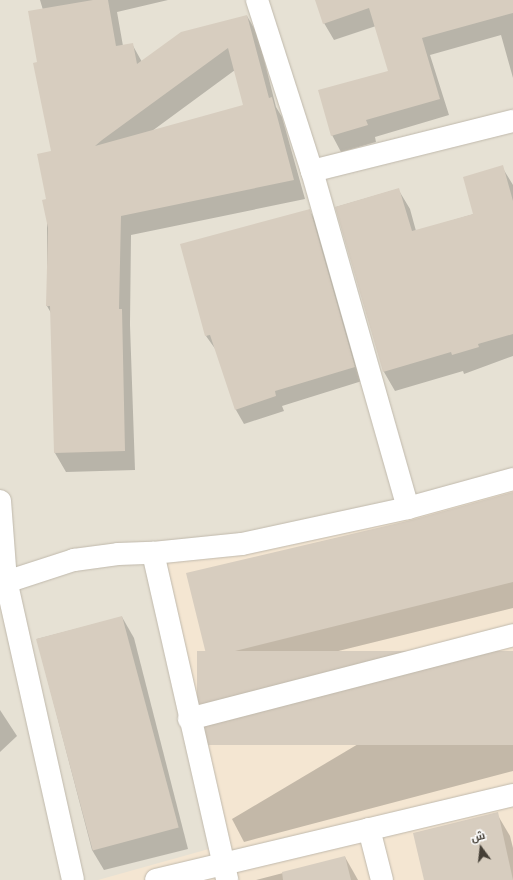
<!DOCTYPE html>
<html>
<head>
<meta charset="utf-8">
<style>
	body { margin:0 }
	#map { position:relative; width:513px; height:880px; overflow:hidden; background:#f2efe6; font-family:Barlow,Cairo,sans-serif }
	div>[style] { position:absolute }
	.residential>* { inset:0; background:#e6e1d4; transform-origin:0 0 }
	.commercial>* { inset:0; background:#f4e6d2 }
	.shadow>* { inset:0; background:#0003 }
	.building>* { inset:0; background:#d7cdbf; transform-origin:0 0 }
	.roads { filter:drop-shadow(0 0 1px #c0b9ac) drop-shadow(0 0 1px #c0b9ac) }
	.minor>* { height:22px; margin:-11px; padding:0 11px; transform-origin:11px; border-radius:11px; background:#fff }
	span { translate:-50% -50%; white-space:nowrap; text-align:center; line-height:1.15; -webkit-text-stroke:4px #fff; paint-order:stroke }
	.north { position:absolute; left:461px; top:828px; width:40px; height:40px; -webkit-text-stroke:3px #fff; paint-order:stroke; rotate:345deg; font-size:11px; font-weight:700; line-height:16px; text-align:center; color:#453f36 }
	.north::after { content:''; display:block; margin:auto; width:14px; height:18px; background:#453f36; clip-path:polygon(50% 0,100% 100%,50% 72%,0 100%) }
</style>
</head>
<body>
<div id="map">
	<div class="residential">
		<div style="left:0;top:0;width:513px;height:880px"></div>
	</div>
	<div class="commercial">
		<div style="clip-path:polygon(513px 469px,513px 880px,98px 880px,223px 845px,167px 562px)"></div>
	</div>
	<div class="shadow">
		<div style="clip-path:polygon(evenodd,40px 0,168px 0,117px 12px,123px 46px,132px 44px,142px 62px,247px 16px,258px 35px,276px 107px,282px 117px,305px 199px,131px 235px,130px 325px,135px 470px,66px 472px,55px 453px,51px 313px,47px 306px,47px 200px,52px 152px,38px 63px,43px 10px,40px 0,235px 70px,244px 106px,152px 131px,235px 70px)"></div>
		<div style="clip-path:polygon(316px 0,513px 0,513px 78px,501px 35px,430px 55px,449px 115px,375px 137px,376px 142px,341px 152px,332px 135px,389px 71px,376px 26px,334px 40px,324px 23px)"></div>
		<div style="clip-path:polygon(502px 167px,513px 185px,513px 356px,464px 374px,463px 371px,395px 391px,384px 372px,336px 207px,398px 189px,410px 209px,416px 231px,474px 214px)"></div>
		<div style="clip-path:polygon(309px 210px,318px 224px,362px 381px,282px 406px,284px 411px,244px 424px,236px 410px,216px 350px,206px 336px)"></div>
		<div style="clip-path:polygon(513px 493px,513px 608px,221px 680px,208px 658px,411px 521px)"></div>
		<div style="clip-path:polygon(122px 617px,134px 638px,188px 849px,104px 870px,92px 850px,37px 639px)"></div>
		<div style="clip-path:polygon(513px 652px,513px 771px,244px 842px,232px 819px)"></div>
		<div style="clip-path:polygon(0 710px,17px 736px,0 752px)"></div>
		<div style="clip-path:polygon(497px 814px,510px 836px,513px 848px,513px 880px,425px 880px)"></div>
		<div style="clip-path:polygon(345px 857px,358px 880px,256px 880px)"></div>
	</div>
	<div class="building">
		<div style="clip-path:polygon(evenodd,93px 0,108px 0,116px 46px,133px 43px,137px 64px,181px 32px,247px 15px,269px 98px,272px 97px,294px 180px,121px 216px,119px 309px,122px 309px,125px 451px,54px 453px,50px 306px,46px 306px,48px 228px,42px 200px,46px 199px,37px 154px,51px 151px,33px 63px,37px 62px,28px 11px,93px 0,228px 48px,243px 105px,95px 146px,102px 140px,228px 48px)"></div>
		<div style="clip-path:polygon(315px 0,513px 0,513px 13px,422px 38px,440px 99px,366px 120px,368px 125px,331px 136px,318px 90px,388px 71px,369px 8px,323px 24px)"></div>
		<div style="clip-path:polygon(503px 165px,513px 201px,513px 334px,478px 344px,479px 347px,452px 355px,451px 352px,383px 372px,335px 207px,399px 188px,412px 231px,473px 214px,463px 177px)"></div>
		<div style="clip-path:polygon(310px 209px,355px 367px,275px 391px,276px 396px,235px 410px,210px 335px,205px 336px,180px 244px)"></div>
		<div style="clip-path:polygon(513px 492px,513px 582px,207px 658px,186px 573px,411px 520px)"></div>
		<div style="left:122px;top:616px;width:219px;height:89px;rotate:75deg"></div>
		<div style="left:513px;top:651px;width:94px;height:316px;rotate:90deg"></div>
		<div style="clip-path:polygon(498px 812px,513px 880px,424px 880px,413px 833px)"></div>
		<div style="clip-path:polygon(345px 856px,351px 880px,283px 880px,282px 872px)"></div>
	</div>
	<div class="roads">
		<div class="minor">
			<div style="left:257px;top:0;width:180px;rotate:72.2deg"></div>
			<div style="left:312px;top:171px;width:350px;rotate:74.1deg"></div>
			<div style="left:312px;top:171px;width:207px;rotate:-14deg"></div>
			<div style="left:0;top:501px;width:79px;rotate:85.7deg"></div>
			<div style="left:6px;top:580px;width:307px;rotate:77.4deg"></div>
			<div style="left:153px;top:553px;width:335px;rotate:77.2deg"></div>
			<div style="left:0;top:584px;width:78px;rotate:-18deg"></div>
			<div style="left:74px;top:560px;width:44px;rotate:-7.8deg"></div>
			<div style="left:118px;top:554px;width:35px;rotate:-2deg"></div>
			<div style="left:153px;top:553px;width:89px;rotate:-5.8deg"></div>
			<div style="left:242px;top:544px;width:170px;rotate:-12.2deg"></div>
			<div style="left:408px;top:508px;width:109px;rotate:-15.4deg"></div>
			<div style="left:189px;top:719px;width:335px;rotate:-14.5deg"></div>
			<div style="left:369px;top:829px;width:53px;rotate:75.7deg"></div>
			<div style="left:156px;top:880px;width:367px;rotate:-13.4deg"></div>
		</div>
	</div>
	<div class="north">ش</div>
</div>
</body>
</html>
